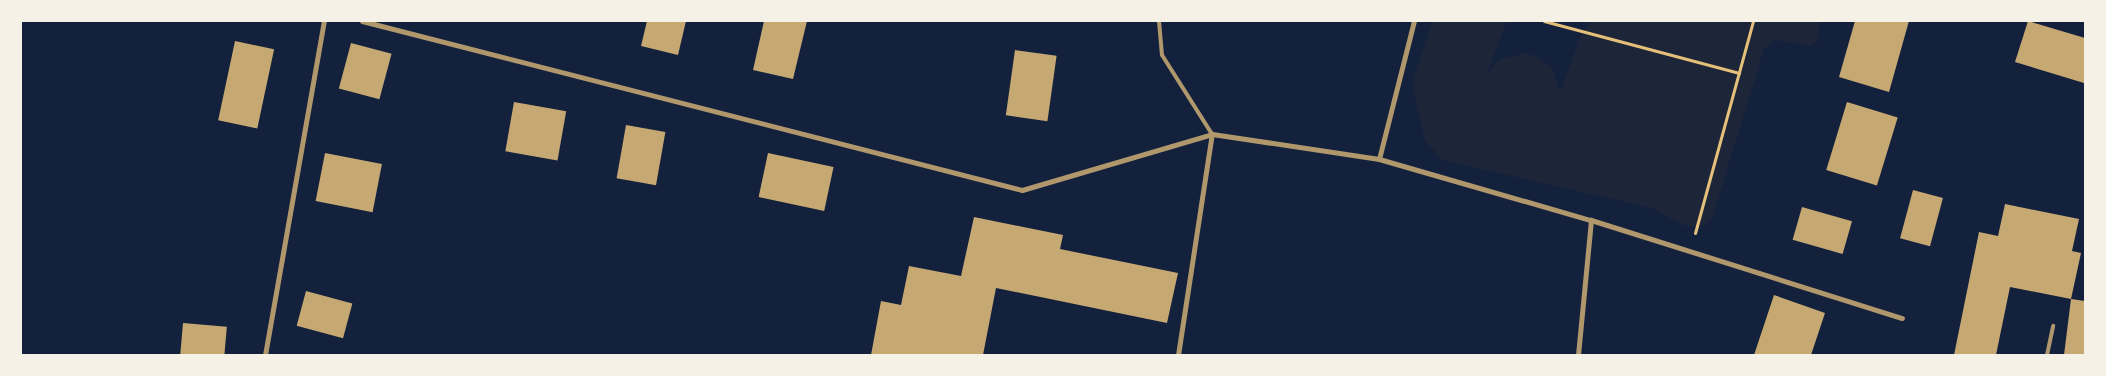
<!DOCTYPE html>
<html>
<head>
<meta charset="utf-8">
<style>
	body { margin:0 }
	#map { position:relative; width:2106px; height:376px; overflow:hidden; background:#14213d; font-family:"DejaVu Sans",sans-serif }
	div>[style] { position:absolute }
	.green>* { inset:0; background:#1d2539 }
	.building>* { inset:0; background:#c6a872; transform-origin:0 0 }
	.path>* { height:3px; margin:-1.5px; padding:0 1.5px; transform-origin:1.5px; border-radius:1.5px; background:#e5c07b }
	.service>* { height:4px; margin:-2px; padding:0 2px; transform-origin:2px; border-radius:2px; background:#b1986c }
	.minor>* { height:5px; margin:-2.5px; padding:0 2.5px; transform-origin:2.5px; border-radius:2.5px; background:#b1986c }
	span { translate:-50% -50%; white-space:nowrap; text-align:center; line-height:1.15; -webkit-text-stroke:5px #f6f1e7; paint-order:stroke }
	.frame { position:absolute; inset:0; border:22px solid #f6f1e7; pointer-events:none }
</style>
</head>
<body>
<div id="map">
	<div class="green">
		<div style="clip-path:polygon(1433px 21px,1507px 21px,1486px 75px,1499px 60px,1525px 53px,1538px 57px,1552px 68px,1560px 93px,1580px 38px,1591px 21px,1820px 21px,1817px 42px,1811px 46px,1775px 40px,1764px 49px,1713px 215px,1707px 224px,1697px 227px,1683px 225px,1652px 208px,1442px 160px,1425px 140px,1414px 92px,1414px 78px)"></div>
	</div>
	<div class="building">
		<div style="clip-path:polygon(647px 21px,686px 21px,678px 55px,641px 46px)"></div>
		<div style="clip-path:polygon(764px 21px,807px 21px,793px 79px,753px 70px)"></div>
		<div style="clip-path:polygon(1855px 21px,1909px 21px,1889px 92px,1839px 77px)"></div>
		<div style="clip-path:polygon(2028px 21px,2085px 38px,2084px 83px,2015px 62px)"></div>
		<div style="left:235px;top:41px;width:40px;height:81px;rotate:12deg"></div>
		<div style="left:351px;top:43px;width:42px;height:47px;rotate:15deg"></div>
		<div style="left:1015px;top:50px;width:42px;height:66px;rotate:8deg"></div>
		<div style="left:514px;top:102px;width:53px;height:50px;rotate:10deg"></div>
		<div style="left:1847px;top:102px;width:53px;height:71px;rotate:17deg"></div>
		<div style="left:626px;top:125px;width:40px;height:54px;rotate:10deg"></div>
		<div style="left:325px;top:153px;width:58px;height:49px;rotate:11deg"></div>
		<div style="left:768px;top:153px;width:67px;height:45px;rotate:12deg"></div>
		<div style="left:1913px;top:190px;width:31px;height:50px;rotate:15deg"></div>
		<div style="clip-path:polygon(2005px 204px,2079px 219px,2072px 251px,2081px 253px,2071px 299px,2010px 287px,1996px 355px,1954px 355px,1979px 232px,1998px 236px)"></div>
		<div style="left:1802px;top:207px;width:52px;height:34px;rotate:16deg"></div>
		<div style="clip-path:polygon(974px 217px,1063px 235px,1060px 249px,1178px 273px,1167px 323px,996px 288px,983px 355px,871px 355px,881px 301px,901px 305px,909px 266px,961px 276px)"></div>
		<div style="left:306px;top:291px;width:48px;height:36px;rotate:15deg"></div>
		<div style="clip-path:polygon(1774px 295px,1825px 313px,1811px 355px,1754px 355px)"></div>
		<div style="clip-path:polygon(2071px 299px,2085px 301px,2085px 355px,2064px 355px)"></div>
		<div style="left:183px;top:323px;width:44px;height:32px;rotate:5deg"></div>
	</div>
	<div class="path">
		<div style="left:1544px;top:21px;width:202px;rotate:14.9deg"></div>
		<div style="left:1695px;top:233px;width:220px;rotate:-74.7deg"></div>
	</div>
	<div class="service">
		<div style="left:1159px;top:21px;width:34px;rotate:85deg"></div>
		<div style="left:1162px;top:55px;width:93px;rotate:57.7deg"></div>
		<div style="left:2047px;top:355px;width:30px;rotate:-78deg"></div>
	</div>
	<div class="minor">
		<div style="left:362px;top:21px;width:681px;rotate:14.36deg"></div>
		<div style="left:1022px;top:190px;width:198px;rotate:-16.4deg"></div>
		<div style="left:1212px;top:134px;width:169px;rotate:8.5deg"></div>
		<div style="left:1379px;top:159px;width:221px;rotate:16.1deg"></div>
		<div style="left:1591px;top:220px;width:326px;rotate:17.5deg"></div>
		<div style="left:1379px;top:159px;width:142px;rotate:-75.8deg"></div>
		<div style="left:265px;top:355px;width:339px;rotate:-80deg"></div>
		<div style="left:1178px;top:355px;width:224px;rotate:-81.3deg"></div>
		<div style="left:1578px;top:355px;width:136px;rotate:-84.5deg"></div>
	</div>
	<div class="frame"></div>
</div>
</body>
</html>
